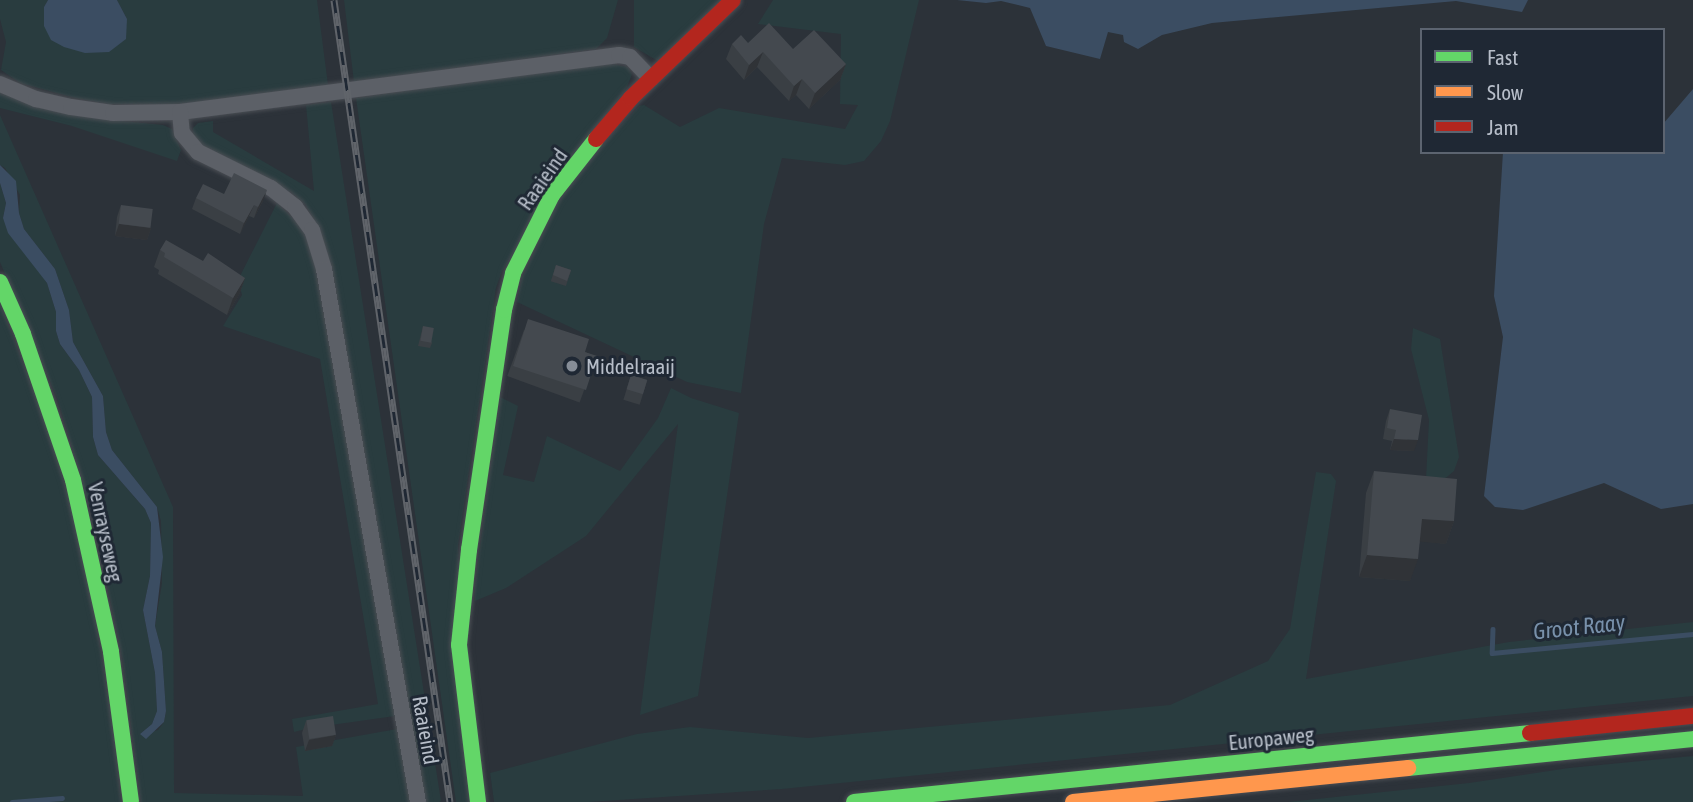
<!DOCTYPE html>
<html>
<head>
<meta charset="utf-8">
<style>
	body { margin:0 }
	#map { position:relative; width:1693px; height:802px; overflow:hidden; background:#2c3239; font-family:"Asap Condensed",sans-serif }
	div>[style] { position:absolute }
	.green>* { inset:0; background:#293c3f }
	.water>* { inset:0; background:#3b4d62 }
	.stream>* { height:4.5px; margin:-2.25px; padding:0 2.25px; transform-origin:2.25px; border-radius:2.25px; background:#3b4d62 }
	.roads { filter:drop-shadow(0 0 2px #4a4e54) drop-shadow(0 0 2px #4a4e54) }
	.street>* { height:16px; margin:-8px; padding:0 8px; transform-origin:8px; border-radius:8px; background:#5c6067 }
	.fast>* { height:16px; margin:-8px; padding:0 8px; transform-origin:8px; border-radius:8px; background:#63d668 }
	.slow>* { height:16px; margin:-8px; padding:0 8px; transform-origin:8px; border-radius:8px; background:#ff974d }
	.jam>* { height:16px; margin:-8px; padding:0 8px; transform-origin:8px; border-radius:8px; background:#b3261e }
	.rail>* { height:7px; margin-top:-3.5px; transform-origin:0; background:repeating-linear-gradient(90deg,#1f2834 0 13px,#60646a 0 26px); box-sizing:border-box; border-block:2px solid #60646a }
	.wall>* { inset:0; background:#3a3f44; transform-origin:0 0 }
	.shaded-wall>* { inset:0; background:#303337 }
	.building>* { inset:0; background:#44494f; transform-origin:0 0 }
	.dots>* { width:19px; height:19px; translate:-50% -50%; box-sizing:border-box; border:4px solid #1f2834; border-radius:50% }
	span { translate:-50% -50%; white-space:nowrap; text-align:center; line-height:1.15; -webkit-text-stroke:6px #1f2834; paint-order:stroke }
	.street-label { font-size:21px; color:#b7bec9 }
	.poi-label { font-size:21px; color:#b7bec9 }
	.left { translate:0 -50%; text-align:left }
	.water-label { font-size:23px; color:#7890aa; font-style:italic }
	.legend { position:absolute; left:1420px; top:28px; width:245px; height:126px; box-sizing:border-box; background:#1f2834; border:2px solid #5c6470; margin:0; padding:9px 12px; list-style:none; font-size:21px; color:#b7bec9 }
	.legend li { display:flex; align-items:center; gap:14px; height:35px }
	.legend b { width:35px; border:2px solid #5c6470 }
</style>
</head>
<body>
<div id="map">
	<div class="green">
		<div style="clip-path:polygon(0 0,48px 0,44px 7px,127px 19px,117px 0,317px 0,328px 85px,186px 105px,108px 104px,75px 98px,20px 83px,1px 70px,6px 42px,0 19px)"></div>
		<div style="clip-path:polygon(344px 0,618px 0,607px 38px,596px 49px,354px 82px)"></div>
		<div style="clip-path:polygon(634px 0,724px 0,658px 61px,634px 47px)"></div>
		<div style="clip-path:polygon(773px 0,919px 0,890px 121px,881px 141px,864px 161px,845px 165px,782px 158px,764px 224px,741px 393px,687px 382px,517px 302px,522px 278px,558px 202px,582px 168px,639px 106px,644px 105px,680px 127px,719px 108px,845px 129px,858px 105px,840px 104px,841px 34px,758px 24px)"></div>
		<div style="clip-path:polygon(605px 63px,628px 67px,632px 74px,627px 87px,502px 271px,496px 288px,458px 545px,470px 802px,456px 802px,356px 98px)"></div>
		<div style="clip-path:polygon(0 90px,112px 120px,163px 125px,172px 129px,181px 150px,177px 161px,72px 126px,0 108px)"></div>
		<div style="clip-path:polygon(331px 102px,441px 801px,439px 802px,423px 802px,318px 227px,305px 204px,291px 192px,200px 148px,192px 138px,193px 128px,198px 123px,213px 121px,213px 132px,314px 191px,306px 105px)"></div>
		<div style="clip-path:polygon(0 115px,173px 507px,174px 793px,303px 796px,296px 747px,397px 729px,411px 802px,141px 802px,123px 661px,95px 525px,58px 400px,0 262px,0 183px,6px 203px,3px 218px,47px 283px,56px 312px,56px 331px,60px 344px,79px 370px,92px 397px,93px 437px,98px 455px,145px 509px,151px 523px,150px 576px,143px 610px,155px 673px,157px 711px,152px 724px,140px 734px,158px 730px,164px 722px,166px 711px,162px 652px,155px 626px,162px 583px,161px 521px,157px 507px,112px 450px,106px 432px,103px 396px,73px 342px,69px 310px,55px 269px,24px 229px,19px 213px,20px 195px,5px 168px,0 165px)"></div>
		<div style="clip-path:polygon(277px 203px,304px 229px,311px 241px,395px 716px,331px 725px,331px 723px,294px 732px,292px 719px,378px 704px,320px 359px,223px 326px,242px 295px,238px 280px)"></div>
		<div style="clip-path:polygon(0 304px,46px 423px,84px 548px,113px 731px,121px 802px,0 802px)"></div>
		<div style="clip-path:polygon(1413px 328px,1440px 339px,1459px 457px,1454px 471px,1442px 481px,1426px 479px,1429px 420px,1411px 349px)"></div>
		<div style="clip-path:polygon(671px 388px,691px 398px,739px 413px,698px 696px,640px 715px,678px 424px,586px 536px,506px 588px,475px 601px,475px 586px,500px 397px,518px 406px,503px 475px,534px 482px,547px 436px,620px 471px,658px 418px)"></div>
		<div style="clip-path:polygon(1316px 472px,1331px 474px,1336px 481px,1306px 679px,1509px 642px,1693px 622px,1693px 696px,782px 789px,589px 802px,494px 802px,490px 773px,637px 734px,690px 727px,808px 738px,1170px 705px,1268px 661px,1290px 629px)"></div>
		<div style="clip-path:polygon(1693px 756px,1693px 802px,1288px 802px,1469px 783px,1569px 768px)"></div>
	</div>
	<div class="water">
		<div style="clip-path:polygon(48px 0,117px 0,127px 19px,126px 39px,109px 52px,85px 53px,64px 47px,51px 40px,44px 26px,44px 7px)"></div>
		<div style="clip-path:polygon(957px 0,1528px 0,1522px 12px,1456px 1px,1212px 23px,1162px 35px,1138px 49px,1124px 42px,1123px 35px,1108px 32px,1100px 59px,1046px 46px,1030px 8px,1001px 1px,986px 3px)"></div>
		<div style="clip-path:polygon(1693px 89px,1693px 504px,1661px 509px,1604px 483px,1523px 510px,1495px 507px,1484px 496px,1503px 337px,1494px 296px,1503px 152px,1663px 152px,1663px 124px)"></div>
		<div style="clip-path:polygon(0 165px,16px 181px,19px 213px,24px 229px,55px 269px,69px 310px,73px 342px,103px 396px,106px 432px,112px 450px,157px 507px,163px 557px,155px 626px,162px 652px,166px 711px,164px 722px,146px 739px,140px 734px,152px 724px,157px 711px,155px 673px,143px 610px,150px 576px,151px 523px,145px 509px,98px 455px,93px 437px,92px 397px,79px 370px,60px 344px,56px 331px,56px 312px,47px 283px,8px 233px,3px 218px,6px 203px,0 183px)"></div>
	</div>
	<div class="stream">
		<div style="left:1493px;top:629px;width:24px;rotate:92deg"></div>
		<div style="left:1492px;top:653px;width:202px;rotate:-5.4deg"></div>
		<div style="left:12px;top:802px;width:50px;rotate:-4.6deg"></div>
	</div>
	<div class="roads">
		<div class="street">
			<div style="left:0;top:84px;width:39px;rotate:23deg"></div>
			<div style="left:36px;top:99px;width:36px;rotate:13deg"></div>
			<div style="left:71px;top:107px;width:42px;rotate:8.1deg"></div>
			<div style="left:113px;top:113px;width:67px;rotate:-0.9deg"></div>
			<div style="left:180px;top:112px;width:443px;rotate:-7.4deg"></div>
			<div style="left:619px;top:55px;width:11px;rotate:10deg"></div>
			<div style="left:630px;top:57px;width:30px;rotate:46deg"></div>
			<div style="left:180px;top:112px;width:21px;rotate:85deg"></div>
			<div style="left:182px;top:133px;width:25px;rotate:50deg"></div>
			<div style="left:198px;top:152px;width:81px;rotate:26.3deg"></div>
			<div style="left:271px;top:188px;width:31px;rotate:38deg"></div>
			<div style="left:295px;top:207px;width:29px;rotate:54deg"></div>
			<div style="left:312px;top:230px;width:41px;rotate:72.9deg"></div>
			<div style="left:324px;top:269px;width:541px;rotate:80deg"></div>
		</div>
		<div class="fast">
			<div style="left:0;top:282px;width:57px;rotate:66.1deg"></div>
			<div style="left:23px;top:334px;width:154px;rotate:71.1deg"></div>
			<div style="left:73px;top:480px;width:176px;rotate:77.5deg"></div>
			<div style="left:111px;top:652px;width:151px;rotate:82.4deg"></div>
			<div style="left:1408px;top:768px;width:286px;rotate:-5.8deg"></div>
			<div style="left:478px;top:802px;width:158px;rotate:-96.9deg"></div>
			<div style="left:459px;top:645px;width:96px;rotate:-84deg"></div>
			<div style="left:469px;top:550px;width:243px;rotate:-81.7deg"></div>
			<div style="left:504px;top:310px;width:38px;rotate:-76deg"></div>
			<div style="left:513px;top:273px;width:87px;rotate:-63.4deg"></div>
			<div style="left:552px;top:195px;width:71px;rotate:-51.8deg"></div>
			<div style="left:854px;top:802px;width:680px;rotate:-5.83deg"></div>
		</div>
		<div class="slow">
			<div style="left:1073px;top:802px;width:337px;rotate:-5.8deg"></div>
		</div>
		<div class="jam">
			<div style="left:596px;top:139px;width:54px;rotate:-49.5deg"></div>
			<div style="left:631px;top:98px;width:141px;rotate:-43.9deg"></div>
			<div style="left:1530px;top:733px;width:164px;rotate:-6deg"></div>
		</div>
	</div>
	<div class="rail">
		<div style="left:334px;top:0;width:810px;rotate:81.77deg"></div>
	</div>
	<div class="wall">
		<div style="clip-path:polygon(748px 43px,793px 49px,846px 64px,840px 80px,809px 109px,796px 95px,789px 101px,757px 67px,744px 80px,726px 59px,732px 44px)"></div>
		<div style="clip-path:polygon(224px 194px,263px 201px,254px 218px,249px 216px,240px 234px,192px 209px,196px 198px)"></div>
		<div style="clip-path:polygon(121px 205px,151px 228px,147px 240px,115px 236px,117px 217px)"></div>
		<div style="clip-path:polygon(160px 250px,203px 261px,245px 278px,239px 295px,227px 315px,158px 274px,159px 270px,154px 267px)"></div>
		<div style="left:556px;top:265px;width:16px;height:17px;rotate:18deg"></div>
		<div style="clip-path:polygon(423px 326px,432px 343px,430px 348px,418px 346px)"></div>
		<div style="left:524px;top:330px;width:77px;height:49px;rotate:20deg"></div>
		<div style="left:631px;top:375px;width:17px;height:26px;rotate:17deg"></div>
		<div style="clip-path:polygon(1390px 409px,1414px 451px,1390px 450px,1392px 441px,1383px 439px,1386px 421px)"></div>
		<div style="clip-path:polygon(1374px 471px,1454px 521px,1446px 544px,1420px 541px,1410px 581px,1359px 577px,1366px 493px)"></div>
		<div style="clip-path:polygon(306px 721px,336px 735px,332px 746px,305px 751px,302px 733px)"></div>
	</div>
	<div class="shaded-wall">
		<div style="clip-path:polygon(763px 52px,757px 67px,744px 80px,749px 65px)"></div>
		<div style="clip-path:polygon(846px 64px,840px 80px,809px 109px,815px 93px)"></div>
		<div style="clip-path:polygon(802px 79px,796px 95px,789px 101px,794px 86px)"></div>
		<div style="clip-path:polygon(267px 190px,263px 201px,254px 218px,258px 207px)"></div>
		<div style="clip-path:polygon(254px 205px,249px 216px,240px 234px,244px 223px)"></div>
		<div style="clip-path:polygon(119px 224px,151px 228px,147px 240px,115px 236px)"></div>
		<div style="clip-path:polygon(245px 278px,239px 295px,227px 315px,233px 298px)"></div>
		<div style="clip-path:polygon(1394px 439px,1418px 440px,1414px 451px,1390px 450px)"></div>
		<div style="clip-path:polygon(1422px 519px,1454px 521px,1446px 544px,1414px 541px)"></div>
		<div style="clip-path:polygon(1367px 555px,1418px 559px,1410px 581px,1359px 577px)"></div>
		<div style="clip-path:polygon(336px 735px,332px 746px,305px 751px,309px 740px)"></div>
	</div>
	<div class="building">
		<div style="clip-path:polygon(769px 23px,793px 49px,814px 30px,846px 64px,815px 93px,802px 79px,794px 86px,763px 52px,749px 65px,732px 44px,741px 35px,748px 43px)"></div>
		<div style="clip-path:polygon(234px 173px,267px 190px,258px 207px,254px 205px,244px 223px,196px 198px,203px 184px,224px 194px)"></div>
		<div style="left:121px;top:205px;width:32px;height:19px;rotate:7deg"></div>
		<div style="clip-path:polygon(166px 240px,203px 261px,208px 253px,245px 278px,233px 298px,164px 257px,165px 253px,160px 250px)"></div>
		<div style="clip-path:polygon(556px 265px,571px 270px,567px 281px,553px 275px)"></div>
		<div style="clip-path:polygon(528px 319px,589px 339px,585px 352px,597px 356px,586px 390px,513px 366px)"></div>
		<div style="left:423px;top:326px;width:11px;height:15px;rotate:10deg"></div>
		<div style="left:631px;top:375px;width:17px;height:15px;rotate:17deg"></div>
		<div style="clip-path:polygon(1390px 409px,1422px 415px,1418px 440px,1394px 439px,1396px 430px,1387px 428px)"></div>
		<div style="clip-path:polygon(1374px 471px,1457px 479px,1454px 521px,1422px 519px,1418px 559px,1367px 555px)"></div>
		<div style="left:333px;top:716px;width:19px;height:27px;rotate:81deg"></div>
	</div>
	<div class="dots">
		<div style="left:572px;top:366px;background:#868d97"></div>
	</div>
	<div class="street-label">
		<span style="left:542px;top:179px;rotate:-55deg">Raaieind</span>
		<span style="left:106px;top:532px;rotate:78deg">Venrayseweg</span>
		<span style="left:426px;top:730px;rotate:80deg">Raaieind</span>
		<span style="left:1271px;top:738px;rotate:-6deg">Europaweg</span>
	</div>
	<div class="poi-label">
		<span class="left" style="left:586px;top:366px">Middelraaij</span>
	</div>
	<div class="water-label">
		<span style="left:1579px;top:627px;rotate:-6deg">Groot Raay</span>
	</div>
	<ul class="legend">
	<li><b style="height:9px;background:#63d668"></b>Fast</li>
	<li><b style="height:9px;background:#ff974d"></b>Slow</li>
	<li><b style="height:9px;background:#b3261e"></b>Jam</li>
	</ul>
</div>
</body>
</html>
